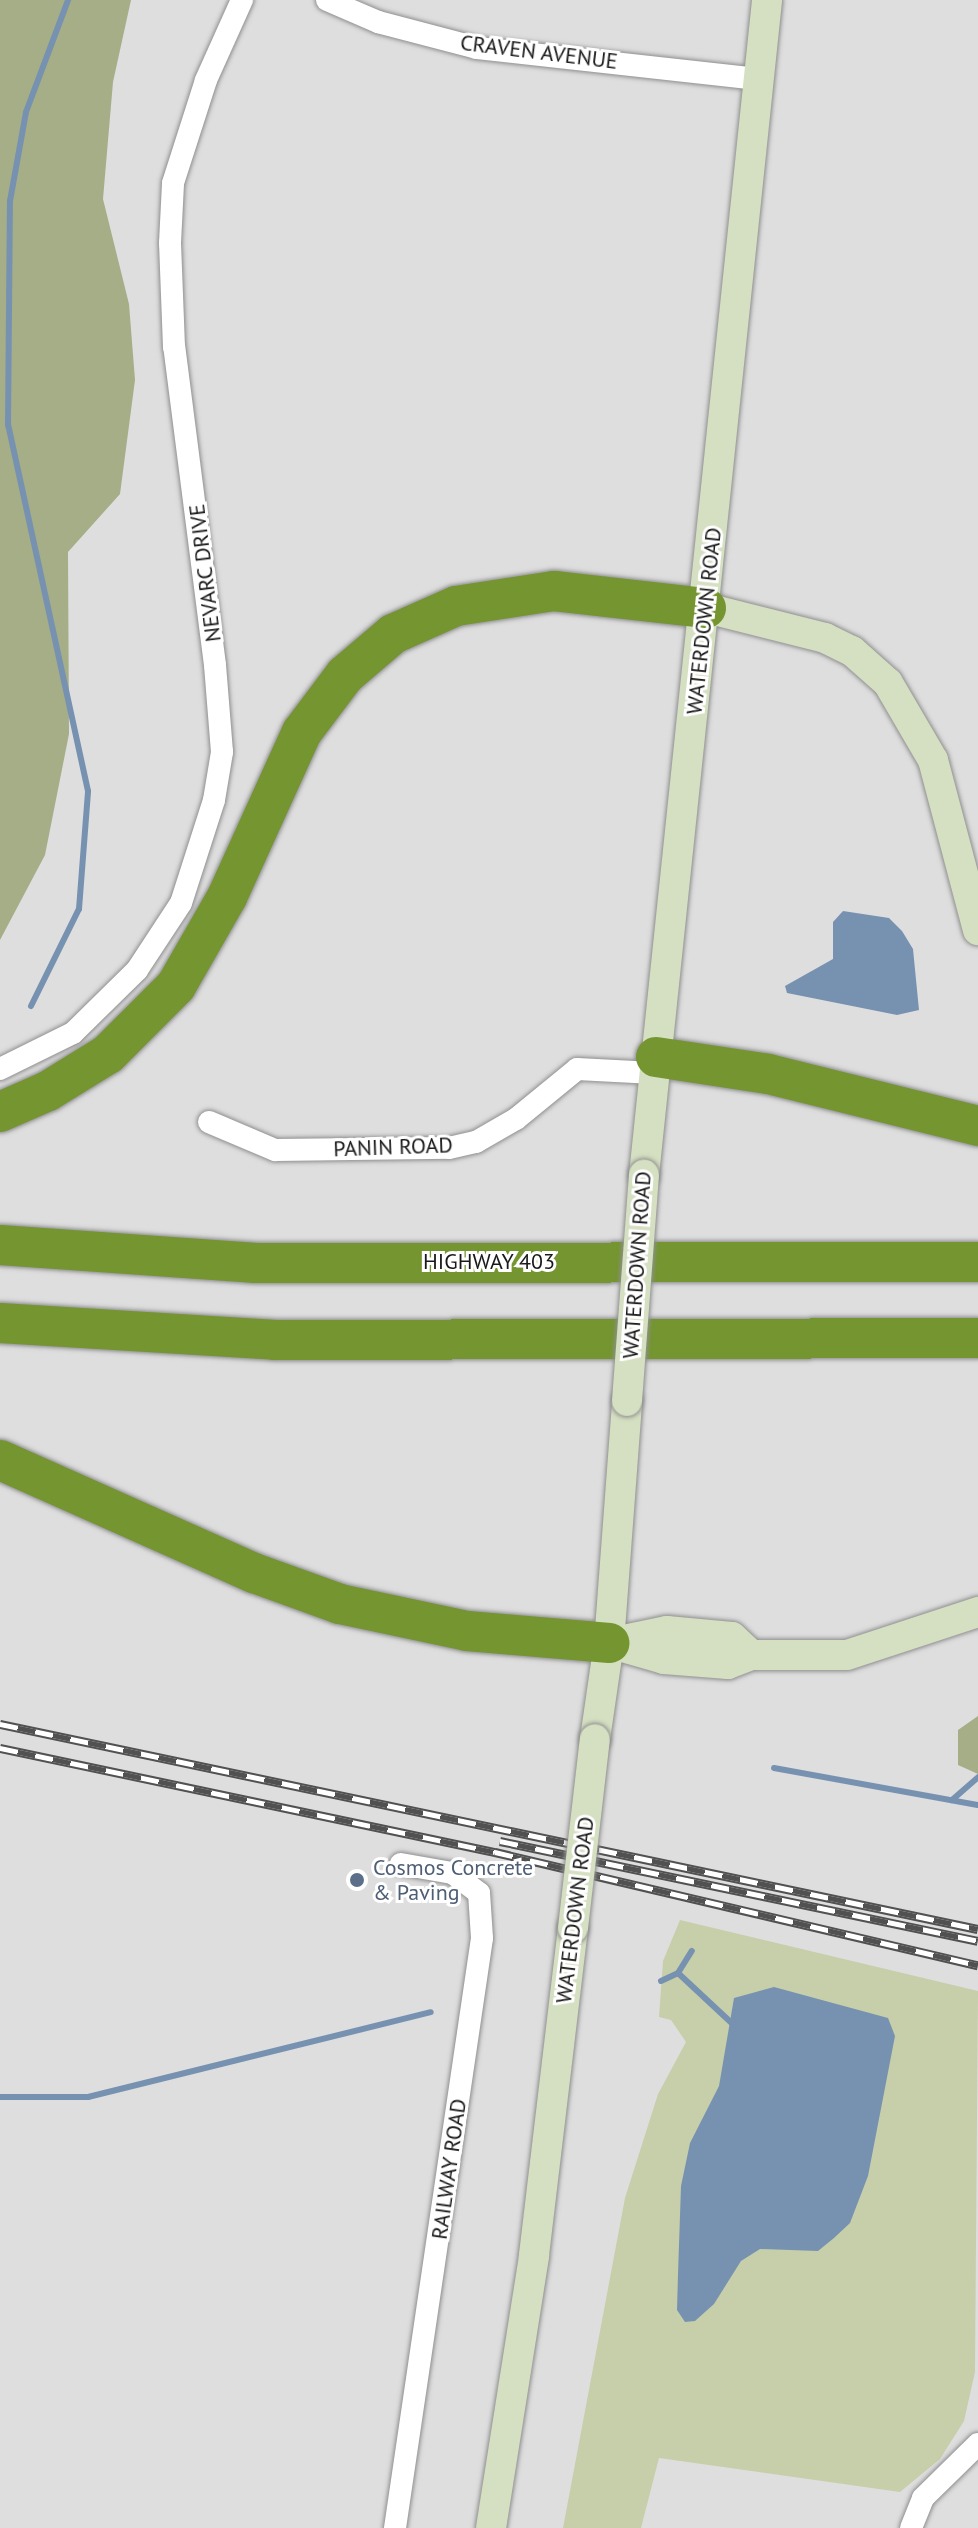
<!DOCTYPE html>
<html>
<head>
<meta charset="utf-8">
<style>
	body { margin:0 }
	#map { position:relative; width:978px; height:2528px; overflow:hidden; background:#dededf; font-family:"PT Sans",sans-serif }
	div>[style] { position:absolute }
	.green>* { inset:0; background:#c6cfa9 }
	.forest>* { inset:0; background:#a5ae87 }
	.water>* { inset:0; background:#7792b1 }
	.stream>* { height:6px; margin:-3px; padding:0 3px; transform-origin:3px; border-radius:3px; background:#7792b1 }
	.roads { filter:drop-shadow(0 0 2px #8f8f90) drop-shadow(0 0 2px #8f8f90) }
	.street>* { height:22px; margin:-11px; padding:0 11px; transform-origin:11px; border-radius:11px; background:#fff }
	.secondary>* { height:30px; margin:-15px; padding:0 15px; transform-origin:15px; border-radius:15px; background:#d5dfc1 }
	.highway>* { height:40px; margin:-20px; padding:0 20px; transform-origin:20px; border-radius:20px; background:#749530 }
	.rail>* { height:9px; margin-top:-4.5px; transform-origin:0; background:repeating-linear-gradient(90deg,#fff 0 18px,#515152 0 36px); box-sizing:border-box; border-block:2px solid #515152 }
	.bridges { filter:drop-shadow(0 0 2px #8f8f90) drop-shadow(0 0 2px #8f8f90) }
	.secondary-bridge>* { height:30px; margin:-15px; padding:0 15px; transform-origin:15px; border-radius:15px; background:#d5dfc1 }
	.dots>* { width:22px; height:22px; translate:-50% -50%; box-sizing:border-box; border:4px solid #fff; border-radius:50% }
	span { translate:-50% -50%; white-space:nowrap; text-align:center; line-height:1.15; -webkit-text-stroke:6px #fff; paint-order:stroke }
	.street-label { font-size:22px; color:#19191a }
	.service-label { font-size:22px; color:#4e5e75 }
	.left { translate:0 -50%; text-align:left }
</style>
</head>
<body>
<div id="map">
	<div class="green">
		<div style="clip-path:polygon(680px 1920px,978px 1991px,975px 2372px,964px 2421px,940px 2459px,900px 2492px,659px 2458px,641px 2528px,563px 2528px,625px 2198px,658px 2094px,686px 2042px,671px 2020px,659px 2017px,663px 1961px)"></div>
	</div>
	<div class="forest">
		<div style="clip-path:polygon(0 0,131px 0,113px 82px,103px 199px,129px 304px,135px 380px,120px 494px,68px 552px,69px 734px,45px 855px,0 940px)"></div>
		<div style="clip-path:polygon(978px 1716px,978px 1774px,958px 1765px,958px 1730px)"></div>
	</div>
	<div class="water">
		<div style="clip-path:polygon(843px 911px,889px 918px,902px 931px,913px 949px,919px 1010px,897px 1015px,787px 993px,785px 986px,833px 959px,833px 922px)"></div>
		<div style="clip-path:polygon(774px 1987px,888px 2018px,895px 2036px,868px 2176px,850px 2223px,834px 2238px,818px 2251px,760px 2249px,741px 2261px,714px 2304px,695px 2321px,685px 2322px,677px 2310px,678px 2274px,681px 2186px,690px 2143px,719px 2086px,734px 1998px)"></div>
	</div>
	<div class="stream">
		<div style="left:31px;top:1006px;width:108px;rotate:-63.7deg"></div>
		<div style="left:79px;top:909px;width:118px;rotate:-85.6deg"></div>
		<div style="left:88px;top:791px;width:375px;rotate:-102.3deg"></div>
		<div style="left:8px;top:425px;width:224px;rotate:-89.5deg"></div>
		<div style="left:10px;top:201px;width:90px;rotate:-79.8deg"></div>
		<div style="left:26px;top:112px;width:120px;rotate:-69.4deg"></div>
		<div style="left:774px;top:1768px;width:207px;rotate:10.3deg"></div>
		<div style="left:952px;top:1800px;width:35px;rotate:-41deg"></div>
		<div style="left:678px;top:1973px;width:81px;rotate:43deg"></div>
		<div style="left:661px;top:1981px;width:19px;rotate:-25deg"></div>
		<div style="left:678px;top:1973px;width:26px;rotate:-58deg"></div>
		<div style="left:0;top:2097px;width:88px"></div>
		<div style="left:88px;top:2097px;width:353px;rotate:-13.9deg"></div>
	</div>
	<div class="roads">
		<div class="street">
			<div style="left:327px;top:0;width:56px;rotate:23.3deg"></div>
			<div style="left:378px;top:22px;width:102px;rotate:14.7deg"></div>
			<div style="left:477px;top:48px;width:283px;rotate:6.3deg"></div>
			<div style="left:0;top:1069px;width:81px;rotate:-26.3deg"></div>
			<div style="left:73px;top:1033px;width:90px;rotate:-44.5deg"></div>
			<div style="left:137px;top:970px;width:80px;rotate:-56.7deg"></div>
			<div style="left:181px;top:903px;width:108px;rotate:-72.2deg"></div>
			<div style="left:214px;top:800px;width:49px;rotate:-80.5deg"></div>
			<div style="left:222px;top:752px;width:87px;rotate:-94.6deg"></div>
			<div style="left:215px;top:665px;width:321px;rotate:-97.3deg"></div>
			<div style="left:174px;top:347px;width:104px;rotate:-92.2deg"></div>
			<div style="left:170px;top:243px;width:60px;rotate:-87.1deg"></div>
			<div style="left:173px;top:183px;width:108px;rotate:-72.2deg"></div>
			<div style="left:206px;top:80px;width:88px;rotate:-65.8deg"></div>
			<div style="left:209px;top:1122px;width:72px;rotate:23deg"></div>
			<div style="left:275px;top:1150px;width:174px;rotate:-0.7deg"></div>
			<div style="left:449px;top:1148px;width:28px;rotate:-13deg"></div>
			<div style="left:476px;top:1142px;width:46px;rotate:-29.9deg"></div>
			<div style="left:516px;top:1119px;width:79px;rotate:-39.3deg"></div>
			<div style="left:577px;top:1069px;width:77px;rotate:3deg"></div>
			<div style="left:395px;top:2528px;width:596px;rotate:-81.61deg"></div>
			<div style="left:482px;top:1938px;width:45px;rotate:-93.8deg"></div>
			<div style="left:479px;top:1893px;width:34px;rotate:-143deg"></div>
			<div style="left:452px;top:1873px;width:52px;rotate:-170deg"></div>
			<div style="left:911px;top:2528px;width:32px;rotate:-68deg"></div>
			<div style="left:923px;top:2498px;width:77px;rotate:-44.5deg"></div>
		</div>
		<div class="secondary">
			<div style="left:706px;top:608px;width:123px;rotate:14.1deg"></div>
			<div style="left:825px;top:638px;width:30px;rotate:26deg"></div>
			<div style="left:852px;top:651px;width:48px;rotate:41.6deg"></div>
			<div style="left:888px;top:683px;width:89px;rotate:59.7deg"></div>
			<div style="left:933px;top:760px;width:176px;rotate:75.2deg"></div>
			<div style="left:644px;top:1175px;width:1181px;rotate:-84.02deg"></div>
			<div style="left:614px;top:1642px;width:54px;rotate:-11.7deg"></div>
			<div style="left:667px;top:1631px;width:65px;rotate:5.3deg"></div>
			<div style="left:732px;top:1637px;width:26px;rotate:43deg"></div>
			<div style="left:609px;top:1643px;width:57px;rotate:16.2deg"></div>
			<div style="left:664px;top:1659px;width:64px;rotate:4.5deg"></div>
			<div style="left:728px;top:1664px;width:25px;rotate:-21deg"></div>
			<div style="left:751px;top:1655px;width:96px"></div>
			<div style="left:847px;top:1655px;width:138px;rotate:-18.2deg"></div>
			<div style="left:595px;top:1739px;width:97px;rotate:-81.7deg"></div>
			<div style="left:609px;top:1643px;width:243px;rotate:-85.7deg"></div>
			<div style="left:491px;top:2528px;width:276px;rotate:-81deg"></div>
			<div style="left:534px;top:2255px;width:329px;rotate:-83.2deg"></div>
		</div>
		<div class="highway">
			<div style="left:656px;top:1057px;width:113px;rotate:8.6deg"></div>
			<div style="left:768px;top:1074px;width:216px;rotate:13.9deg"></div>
			<div style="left:0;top:1112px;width:52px;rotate:-23.6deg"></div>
			<div style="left:48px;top:1091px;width:70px;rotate:-31.7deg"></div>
			<div style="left:108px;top:1054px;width:96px;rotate:-45deg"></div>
			<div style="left:176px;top:986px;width:103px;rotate:-60.2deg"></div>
			<div style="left:227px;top:897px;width:181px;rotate:-65.6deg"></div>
			<div style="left:302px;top:732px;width:71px;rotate:-53deg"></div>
			<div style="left:345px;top:675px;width:63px;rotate:-40.5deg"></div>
			<div style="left:393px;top:634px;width:69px;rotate:-24deg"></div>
			<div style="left:456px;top:606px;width:99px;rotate:-8.7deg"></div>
			<div style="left:554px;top:591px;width:153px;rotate:6.4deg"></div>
			<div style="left:0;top:1245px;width:257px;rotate:4deg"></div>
			<div style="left:256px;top:1263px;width:722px;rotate:-0.08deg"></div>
			<div style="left:0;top:1323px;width:276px;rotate:3.5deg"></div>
			<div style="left:275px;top:1340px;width:703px;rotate:-0.16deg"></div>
			<div style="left:0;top:1460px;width:278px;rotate:24deg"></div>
			<div style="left:254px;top:1573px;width:91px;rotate:19.8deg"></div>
			<div style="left:340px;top:1604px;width:130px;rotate:12deg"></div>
			<div style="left:467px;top:1631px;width:143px;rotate:4.8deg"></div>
		</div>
	</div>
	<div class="rail">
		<div style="left:0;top:1724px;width:999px;rotate:11.84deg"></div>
		<div style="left:0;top:1748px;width:506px;rotate:11.87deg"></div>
		<div style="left:495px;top:1852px;width:496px;rotate:13.2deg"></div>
		<div style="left:500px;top:1841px;width:488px;rotate:11.8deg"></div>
	</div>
	<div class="bridges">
		<div class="secondary-bridge">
			<div style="left:627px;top:1401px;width:227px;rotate:-85.7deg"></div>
			<div style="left:573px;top:1928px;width:190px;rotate:-83.4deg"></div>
		</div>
	</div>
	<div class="dots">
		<div style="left:357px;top:1880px;background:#5c6f8a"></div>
	</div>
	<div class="street-label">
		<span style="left:539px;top:52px;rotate:7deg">CRAVEN AVENUE</span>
		<span style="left:205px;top:573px;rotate:-97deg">NEVARC DRIVE</span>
		<span style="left:704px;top:621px;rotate:-84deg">WATERDOWN ROAD</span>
		<span style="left:393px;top:1147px;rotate:-2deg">PANIN ROAD</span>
		<span style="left:489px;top:1262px">HIGHWAY 403</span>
		<span style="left:637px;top:1265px;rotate:-86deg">WATERDOWN ROAD</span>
		<span style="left:575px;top:1910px;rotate:-83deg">WATERDOWN ROAD</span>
		<span style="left:449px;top:2169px;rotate:-82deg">RAILWAY ROAD</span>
	</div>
	<div class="service-label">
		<span class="left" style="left:373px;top:1880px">Cosmos Concrete<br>&amp; Paving</span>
	</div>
</div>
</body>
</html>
